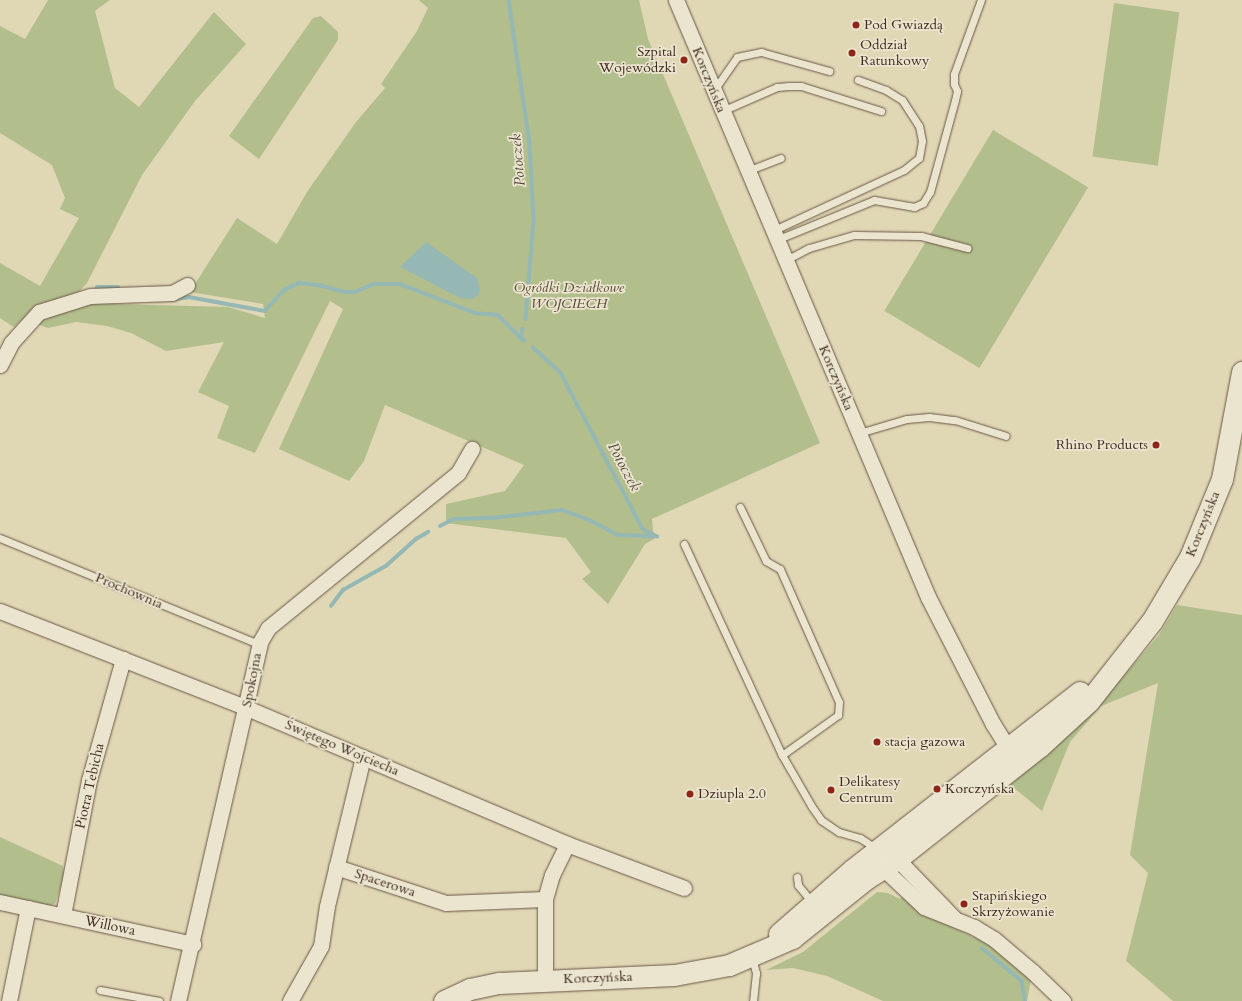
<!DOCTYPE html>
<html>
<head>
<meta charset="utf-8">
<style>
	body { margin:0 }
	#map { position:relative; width:1242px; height:1001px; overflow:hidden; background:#e0d7b5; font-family:Cardo,serif }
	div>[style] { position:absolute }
	.green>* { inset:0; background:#b3be8d; transform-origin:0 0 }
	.water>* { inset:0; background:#95b8b4 }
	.stream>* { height:3.5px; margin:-1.75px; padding:0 1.75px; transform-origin:1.75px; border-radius:1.75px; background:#95b8b4 }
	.roads { filter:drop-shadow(0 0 1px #685744) drop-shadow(0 0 1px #685744) }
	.service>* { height:7px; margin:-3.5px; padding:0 3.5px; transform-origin:3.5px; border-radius:3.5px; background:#ebe5cf }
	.minor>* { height:15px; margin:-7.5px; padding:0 7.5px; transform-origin:7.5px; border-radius:7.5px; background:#ebe5cf }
	.secondary>* { height:21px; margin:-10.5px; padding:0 10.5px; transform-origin:10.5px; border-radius:10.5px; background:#ebe5cf }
	.dots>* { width:11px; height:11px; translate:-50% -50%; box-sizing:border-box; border:2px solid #ebe5cf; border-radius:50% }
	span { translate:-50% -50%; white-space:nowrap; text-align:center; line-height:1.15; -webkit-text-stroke:3.5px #ebe5cf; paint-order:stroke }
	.poi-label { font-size:14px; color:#402c1f }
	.left { translate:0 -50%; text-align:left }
	.right { translate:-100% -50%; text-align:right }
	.street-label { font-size:14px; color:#402c1f }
	.park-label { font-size:14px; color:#574935; font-style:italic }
	.water-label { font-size:15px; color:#51483d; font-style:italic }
</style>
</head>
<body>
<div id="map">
	<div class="green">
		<div style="clip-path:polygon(48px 0,110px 0,95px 11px,115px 88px,139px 107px,214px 12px,246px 44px,195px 101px,142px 175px,87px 283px,77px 294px,35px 308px,14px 327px,0 318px,0 263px,40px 286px,79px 218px,60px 209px,65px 198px,52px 165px,0 133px,0 26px,25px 39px)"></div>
		<div style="clip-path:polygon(419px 0,639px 0,648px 39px,820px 443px,652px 519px,654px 539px,645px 544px,608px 604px,582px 579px,591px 572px,566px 538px,446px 523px,446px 504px,505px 491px,524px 465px,385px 405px,364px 461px,349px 481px,279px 449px,343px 309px,330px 301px,255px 453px,217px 438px,229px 406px,198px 392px,224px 342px,166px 351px,131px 333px,107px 326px,76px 322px,48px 328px,35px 323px,54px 312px,105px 298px,117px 304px,228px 307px,265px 318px,263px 304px,190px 292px,237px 218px,277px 244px,307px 192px,356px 122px,385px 88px,381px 84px,417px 31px,428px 8px)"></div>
		<div style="left:1114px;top:3px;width:66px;height:155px;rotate:8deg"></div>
		<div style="clip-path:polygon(321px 16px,338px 32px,338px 40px,259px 159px,229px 136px,313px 18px)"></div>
		<div style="left:993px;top:130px;width:111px;height:211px;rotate:31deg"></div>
		<div style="clip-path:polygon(1177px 605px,1242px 615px,1242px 1001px,1173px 1001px,1126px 961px,1148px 873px,1130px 855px,1158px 683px,1101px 706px,1070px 742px,1042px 811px,1008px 783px,1101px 702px,1159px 635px)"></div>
		<div style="clip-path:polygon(0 837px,63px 866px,64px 876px,55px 904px,50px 906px,0 897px)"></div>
		<div style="clip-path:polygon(877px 892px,888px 893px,900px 899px,903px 896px,927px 915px,989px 944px,1031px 979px,1027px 1001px,883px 1001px,827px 976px,793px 968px,766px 970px,803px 952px)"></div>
	</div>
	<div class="water">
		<div style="clip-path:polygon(426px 242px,477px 278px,480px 290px,478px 295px,473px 299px,460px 298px,400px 267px)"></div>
	</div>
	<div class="stream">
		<div style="left:509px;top:0;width:146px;rotate:81.7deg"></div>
		<div style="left:530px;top:144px;width:76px;rotate:87deg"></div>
		<div style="left:534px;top:220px;width:99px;rotate:94.6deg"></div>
		<div style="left:97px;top:287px;width:21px"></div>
		<div style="left:172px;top:300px;width:17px;rotate:-10deg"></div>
		<div style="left:189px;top:297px;width:77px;rotate:10.4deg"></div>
		<div style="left:265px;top:311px;width:28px;rotate:-48deg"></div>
		<div style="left:284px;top:290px;width:17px;rotate:-25deg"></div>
		<div style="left:299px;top:283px;width:20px;rotate:6deg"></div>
		<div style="left:319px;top:285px;width:28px;rotate:15deg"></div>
		<div style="left:346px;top:292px;width:9px"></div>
		<div style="left:355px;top:292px;width:21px;rotate:-23deg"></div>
		<div style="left:374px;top:284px;width:26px"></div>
		<div style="left:400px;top:284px;width:80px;rotate:21.1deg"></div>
		<div style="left:475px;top:313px;width:23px;rotate:5deg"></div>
		<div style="left:498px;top:315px;width:33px;rotate:45deg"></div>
		<div style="left:523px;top:329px;width:9px;rotate:103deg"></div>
		<div style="left:521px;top:338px;width:4px;rotate:34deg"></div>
		<div style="left:533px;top:347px;width:38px;rotate:43deg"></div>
		<div style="left:561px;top:373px;width:176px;rotate:62.3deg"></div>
		<div style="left:643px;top:529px;width:16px;rotate:27deg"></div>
		<div style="left:440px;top:526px;width:16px;rotate:-27deg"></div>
		<div style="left:454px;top:519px;width:38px;rotate:-2deg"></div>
		<div style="left:492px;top:518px;width:70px;rotate:-6.5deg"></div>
		<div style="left:562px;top:510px;width:30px;rotate:20deg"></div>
		<div style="left:590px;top:520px;width:32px;rotate:28deg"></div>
		<div style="left:618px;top:535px;width:37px;rotate:2deg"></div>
		<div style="left:331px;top:606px;width:20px;rotate:-53deg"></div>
		<div style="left:343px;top:590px;width:49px;rotate:-29.2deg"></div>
		<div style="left:386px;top:566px;width:40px;rotate:-42deg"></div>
		<div style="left:416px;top:539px;width:14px;rotate:-30deg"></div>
		<div style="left:982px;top:948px;width:52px;rotate:39.5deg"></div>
		<div style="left:1022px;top:981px;width:20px;rotate:81deg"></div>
	</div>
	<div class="roads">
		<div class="service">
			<div style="left:714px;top:90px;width:40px;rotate:-55.1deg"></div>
			<div style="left:737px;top:57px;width:25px;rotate:-12deg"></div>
			<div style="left:761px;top:52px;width:71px;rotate:15.6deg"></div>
			<div style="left:722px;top:111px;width:60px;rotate:-23.6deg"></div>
			<div style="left:777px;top:87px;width:12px;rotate:-5deg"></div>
			<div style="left:789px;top:86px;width:12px"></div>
			<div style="left:801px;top:86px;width:84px;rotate:17.4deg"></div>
			<div style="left:747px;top:171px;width:36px;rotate:-21deg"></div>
			<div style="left:772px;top:231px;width:145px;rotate:-24.8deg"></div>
			<div style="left:904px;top:170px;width:19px;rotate:-39deg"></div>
			<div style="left:919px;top:158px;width:17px;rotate:-80deg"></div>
			<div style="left:922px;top:141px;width:15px;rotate:-101deg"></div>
			<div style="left:919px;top:126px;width:31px;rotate:-123deg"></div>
			<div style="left:902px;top:100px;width:19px;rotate:-148deg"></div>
			<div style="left:886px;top:90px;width:30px;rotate:-160deg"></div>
			<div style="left:776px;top:240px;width:106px;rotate:-22.2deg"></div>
			<div style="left:874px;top:200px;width:41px;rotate:9.9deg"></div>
			<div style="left:914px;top:207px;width:10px;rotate:-24deg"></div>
			<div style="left:923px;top:203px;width:13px;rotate:-58deg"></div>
			<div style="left:930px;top:192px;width:95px;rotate:-74.8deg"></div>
			<div style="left:955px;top:100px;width:9px;rotate:-77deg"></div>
			<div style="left:957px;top:91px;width:8px;rotate:-113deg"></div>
			<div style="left:954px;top:84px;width:10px;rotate:-90deg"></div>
			<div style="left:954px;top:74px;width:79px;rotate:-70deg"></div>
			<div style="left:786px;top:260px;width:26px;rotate:-28deg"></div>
			<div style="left:809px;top:248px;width:47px;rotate:-16.1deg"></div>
			<div style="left:854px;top:235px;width:67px;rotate:0.9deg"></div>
			<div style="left:921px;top:236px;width:48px;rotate:14.6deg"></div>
			<div style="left:859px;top:433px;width:50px;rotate:-16.3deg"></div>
			<div style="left:907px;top:419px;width:22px;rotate:-5deg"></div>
			<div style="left:929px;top:417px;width:26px;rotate:7deg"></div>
			<div style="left:955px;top:420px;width:53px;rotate:17.4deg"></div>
			<div style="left:740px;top:507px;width:60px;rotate:64.3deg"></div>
			<div style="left:766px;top:561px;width:16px;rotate:30deg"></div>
			<div style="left:780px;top:569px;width:145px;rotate:66.1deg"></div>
			<div style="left:839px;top:702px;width:13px;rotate:94deg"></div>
			<div style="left:838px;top:715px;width:69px;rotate:144.5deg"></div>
			<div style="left:0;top:538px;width:280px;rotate:22.3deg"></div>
			<div style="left:684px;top:544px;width:233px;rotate:65.1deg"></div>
			<div style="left:782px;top:755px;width:60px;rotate:60deg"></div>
			<div style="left:812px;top:807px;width:16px;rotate:55deg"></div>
			<div style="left:821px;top:820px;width:22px;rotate:34deg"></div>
			<div style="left:839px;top:832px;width:22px;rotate:16deg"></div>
			<div style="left:860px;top:838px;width:20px;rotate:33deg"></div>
			<div style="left:797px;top:877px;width:8px;rotate:83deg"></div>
			<div style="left:798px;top:885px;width:22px;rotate:51deg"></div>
			<div style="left:752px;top:958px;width:16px;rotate:75deg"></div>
			<div style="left:756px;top:973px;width:28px;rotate:96deg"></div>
			<div style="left:100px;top:990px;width:60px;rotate:10.6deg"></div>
		</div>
		<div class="minor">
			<div style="left:676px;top:0;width:648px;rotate:67.11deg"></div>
			<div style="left:928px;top:597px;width:143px;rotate:62.9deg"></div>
			<div style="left:993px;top:724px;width:38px;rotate:58deg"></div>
			<div style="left:0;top:365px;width:25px;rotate:-63deg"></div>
			<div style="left:11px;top:343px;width:42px;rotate:-47.9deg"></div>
			<div style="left:39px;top:312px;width:53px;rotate:-17.4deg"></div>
			<div style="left:90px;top:296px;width:82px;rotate:-2.1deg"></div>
			<div style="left:172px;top:293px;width:17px;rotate:-28deg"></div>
			<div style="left:0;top:611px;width:265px;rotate:21.4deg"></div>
			<div style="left:247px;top:708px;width:348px;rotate:23deg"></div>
			<div style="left:567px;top:844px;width:125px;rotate:20.6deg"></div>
			<div style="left:888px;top:855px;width:10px;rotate:24deg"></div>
			<div style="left:897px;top:859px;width:81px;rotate:46deg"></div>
			<div style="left:881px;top:858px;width:11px;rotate:75deg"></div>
			<div style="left:884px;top:869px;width:55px;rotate:43.5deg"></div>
			<div style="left:924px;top:907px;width:54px;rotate:21.8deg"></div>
			<div style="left:974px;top:927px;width:23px;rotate:31deg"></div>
			<div style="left:994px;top:939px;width:51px;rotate:40.2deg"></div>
			<div style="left:1033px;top:972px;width:42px;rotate:44deg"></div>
			<div style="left:336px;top:867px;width:116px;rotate:18.1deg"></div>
			<div style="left:446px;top:903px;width:99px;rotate:-2.3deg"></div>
			<div style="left:0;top:902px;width:198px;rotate:12.3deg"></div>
			<div style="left:63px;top:915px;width:137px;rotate:-79.1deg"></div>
			<div style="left:89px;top:780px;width:126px;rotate:-74.3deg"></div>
			<div style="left:545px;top:980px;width:81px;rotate:-90deg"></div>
			<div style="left:545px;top:899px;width:25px;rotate:-74deg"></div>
			<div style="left:552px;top:875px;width:34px;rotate:-64deg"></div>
			<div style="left:9px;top:1001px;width:95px;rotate:-78.5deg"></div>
			<div style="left:178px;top:1001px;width:368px;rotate:-77.1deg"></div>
			<div style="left:260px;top:642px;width:16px;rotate:-60deg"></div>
			<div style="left:268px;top:628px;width:245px;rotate:-39.2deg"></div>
			<div style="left:458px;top:473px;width:28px;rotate:-60deg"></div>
			<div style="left:290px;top:1001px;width:63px;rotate:-60.6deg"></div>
			<div style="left:321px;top:946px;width:40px;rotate:-81.5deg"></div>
			<div style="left:327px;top:906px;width:153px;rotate:-76.4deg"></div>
		</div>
		<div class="secondary">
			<div style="left:779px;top:934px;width:97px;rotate:-41.2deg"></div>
			<div style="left:852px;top:870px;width:289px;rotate:-38deg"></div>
			<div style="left:444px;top:1001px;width:29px;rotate:-25deg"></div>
			<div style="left:470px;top:989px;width:30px;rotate:-12deg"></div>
			<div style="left:499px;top:983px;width:175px;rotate:-2.6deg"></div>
			<div style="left:674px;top:975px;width:56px;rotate:-10.3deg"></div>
			<div style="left:729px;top:965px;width:69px;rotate:-23.2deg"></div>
			<div style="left:792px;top:938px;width:96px;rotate:-38.7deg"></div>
			<div style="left:867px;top:878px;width:36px;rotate:-32deg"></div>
			<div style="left:897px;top:859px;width:181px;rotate:-38.3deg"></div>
			<div style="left:1039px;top:747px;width:68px;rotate:-42.6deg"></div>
			<div style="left:1089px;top:701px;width:102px;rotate:-51.8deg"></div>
			<div style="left:1152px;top:621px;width:74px;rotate:-59.3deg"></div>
			<div style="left:1190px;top:557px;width:84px;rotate:-67.7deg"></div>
			<div style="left:1222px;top:479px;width:109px;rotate:-79.4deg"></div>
		</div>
	</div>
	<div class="dots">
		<div style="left:856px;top:25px;background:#8f2418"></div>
		<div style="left:852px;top:53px;background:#8f2418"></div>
		<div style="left:684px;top:60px;background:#8f2418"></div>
		<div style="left:1156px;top:445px;background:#8f2418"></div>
		<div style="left:877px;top:742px;background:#8f2418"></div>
		<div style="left:937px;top:789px;background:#8f2418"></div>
		<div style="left:831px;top:790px;background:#8f2418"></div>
		<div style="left:690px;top:794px;background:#8f2418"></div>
		<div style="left:964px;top:904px;background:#8f2418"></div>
	</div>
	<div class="poi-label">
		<span class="left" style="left:864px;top:25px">Pod Gwiazdą</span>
		<span class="left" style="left:860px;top:53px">Oddział<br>Ratunkowy</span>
		<span class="right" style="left:676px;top:60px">Szpital<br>Wojewódzki</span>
		<span class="right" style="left:1148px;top:445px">Rhino Products</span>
		<span class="left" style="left:885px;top:742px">stacja gazowa</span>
		<span class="left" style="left:839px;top:790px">Delikatesy<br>Centrum</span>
		<span class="left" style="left:945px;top:789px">Korczyńska</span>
		<span class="left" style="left:698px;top:794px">Dziupla 2.0</span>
		<span class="left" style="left:972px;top:904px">Stapińskiego<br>Skrzyżowanie</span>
	</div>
	<div class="street-label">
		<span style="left:709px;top:80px;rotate:68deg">Korczyńska</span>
		<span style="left:836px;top:378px;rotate:67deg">Korczyńska</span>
		<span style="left:1203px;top:524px;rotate:-68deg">Korczyńska</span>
		<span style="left:129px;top:591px;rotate:23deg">Prochownia</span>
		<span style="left:252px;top:680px;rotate:-79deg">Spokojna</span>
		<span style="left:342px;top:748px;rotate:23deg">Świętego Wojciecha</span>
		<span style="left:90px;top:786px;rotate:-77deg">Piotra Tebicha</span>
		<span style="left:385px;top:883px;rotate:18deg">Spacerowa</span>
		<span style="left:110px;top:926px;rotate:12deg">Willowa</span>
		<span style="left:598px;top:978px;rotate:-2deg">Korczyńska</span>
	</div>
	<div class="park-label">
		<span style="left:569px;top:296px">Ogródki Działkowe<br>WOJCIECH</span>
	</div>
	<div class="water-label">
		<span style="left:518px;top:160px;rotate:-95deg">Potoczek</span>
		<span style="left:624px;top:467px;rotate:62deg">Potoczek</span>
	</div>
</div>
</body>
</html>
